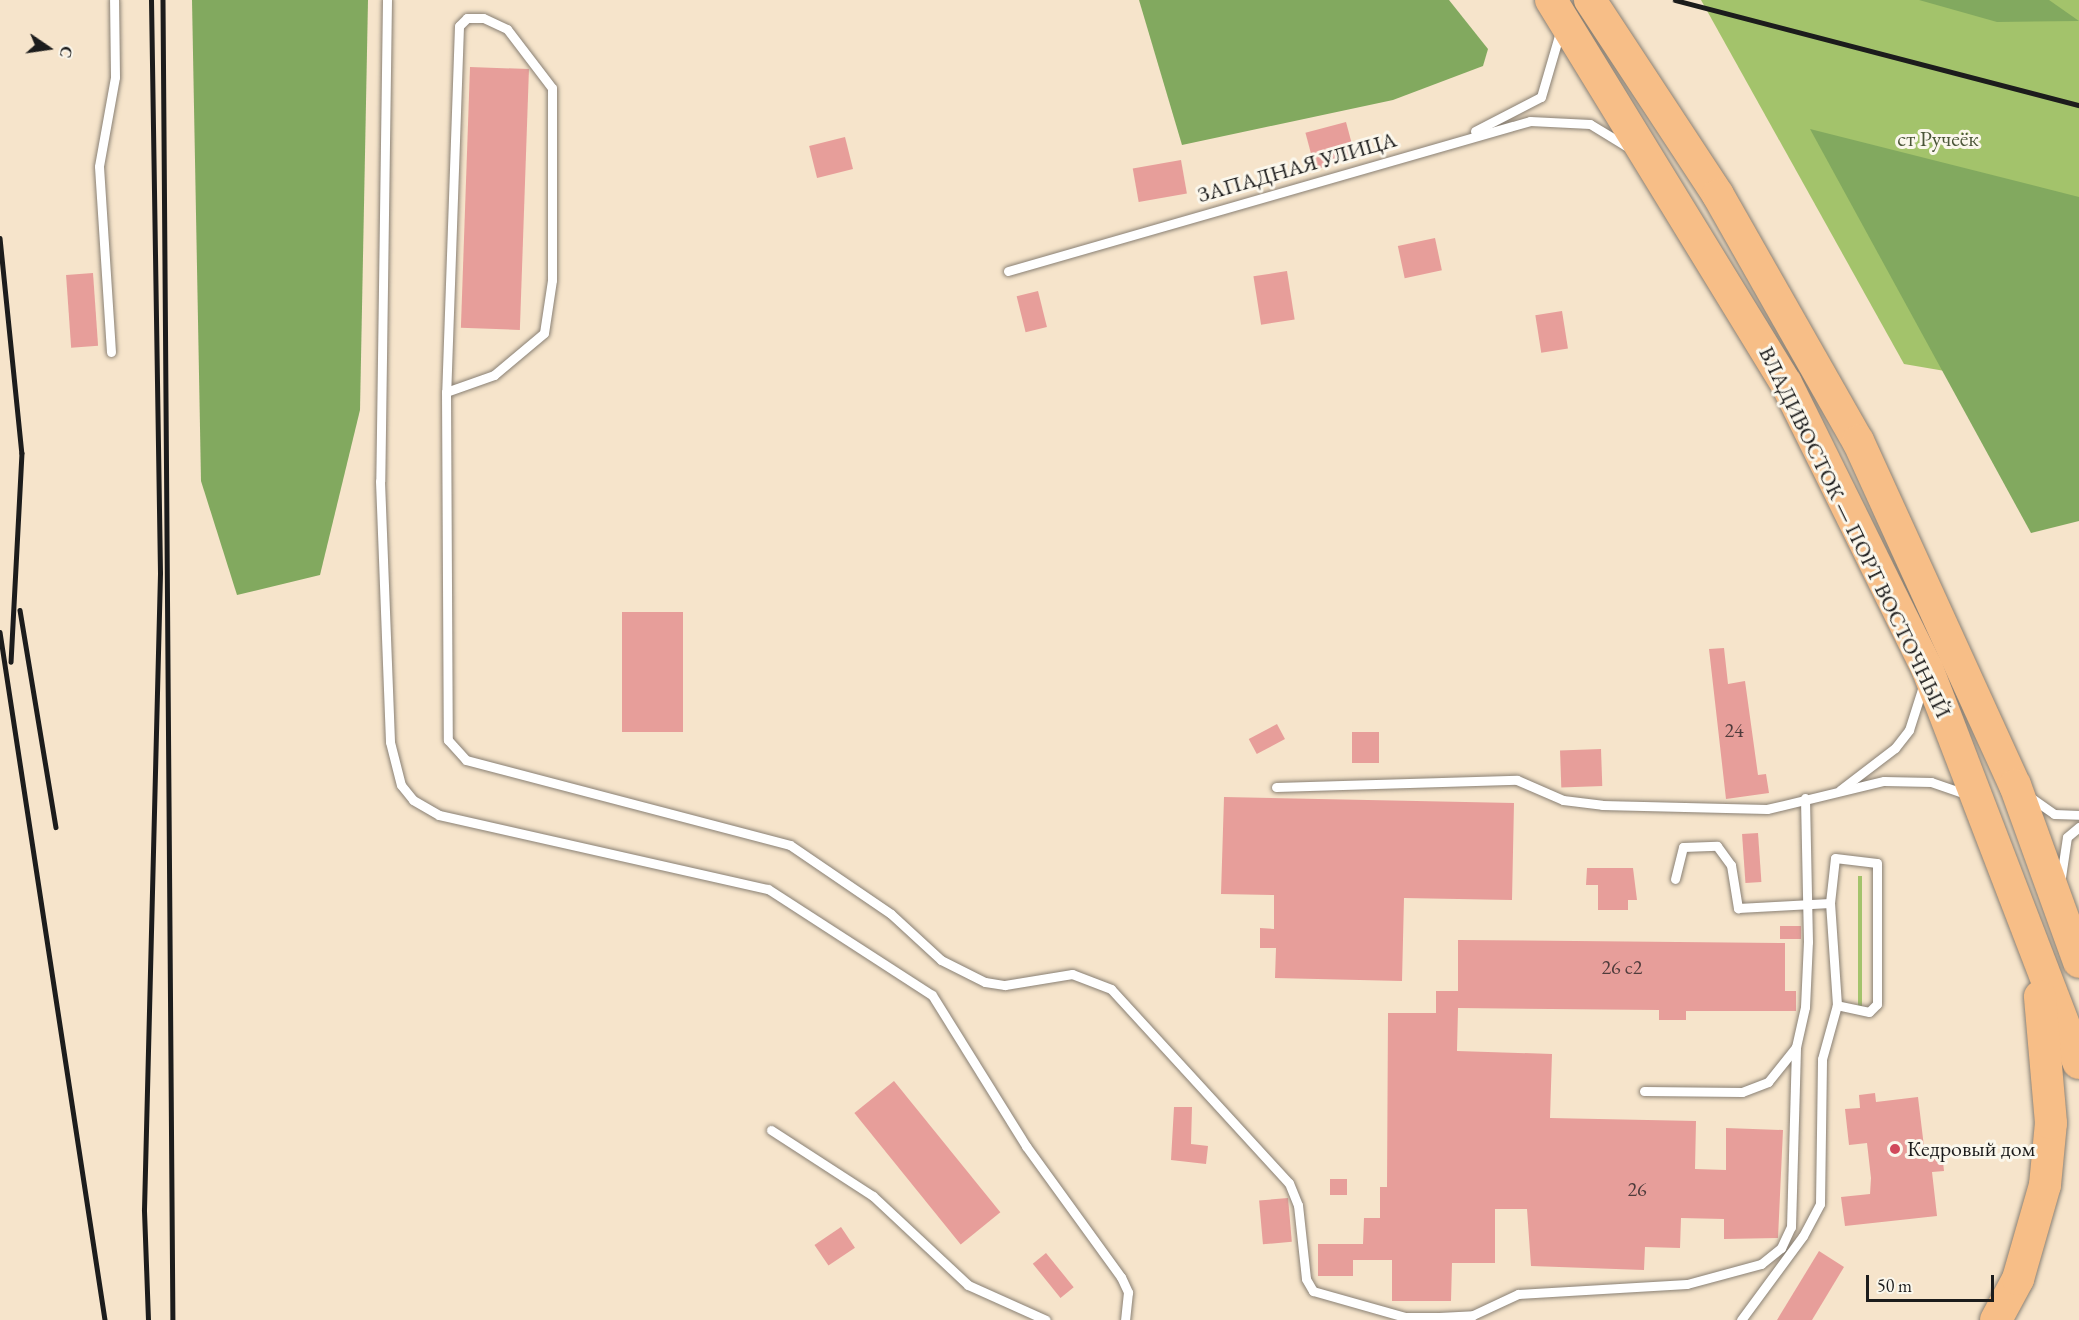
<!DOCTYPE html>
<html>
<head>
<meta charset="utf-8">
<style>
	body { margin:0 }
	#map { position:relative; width:2079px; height:1320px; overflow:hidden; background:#f6e4cb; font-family:"EB Garamond",serif }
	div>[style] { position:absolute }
	.green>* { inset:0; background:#a3c36b; transform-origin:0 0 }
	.forest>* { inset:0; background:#82a95f }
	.building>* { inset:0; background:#e79e9a; transform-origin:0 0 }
	.roads { filter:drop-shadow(0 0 2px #898074) drop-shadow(0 0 2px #898074) }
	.service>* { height:9px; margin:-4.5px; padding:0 4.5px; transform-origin:4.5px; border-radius:4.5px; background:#fff }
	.trunk>* { height:32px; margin:-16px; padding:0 16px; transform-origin:16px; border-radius:16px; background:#f7be87 }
	.rail>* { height:4.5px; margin:-2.25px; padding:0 2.25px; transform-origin:2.25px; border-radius:2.25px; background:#1c1c1c }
	.dots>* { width:16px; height:16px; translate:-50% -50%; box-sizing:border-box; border:3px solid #fbf7ec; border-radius:50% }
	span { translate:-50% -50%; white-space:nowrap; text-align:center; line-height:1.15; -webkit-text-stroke:6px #fbf7ec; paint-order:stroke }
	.number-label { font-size:20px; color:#4f3c3c }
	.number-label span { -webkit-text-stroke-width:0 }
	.park-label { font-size:22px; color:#4b5638 }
	.street-label { font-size:22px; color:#1c1c1c }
	.poi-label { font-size:22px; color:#1c1c1c }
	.left { translate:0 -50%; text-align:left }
	.north { position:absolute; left:18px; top:18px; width:60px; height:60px; -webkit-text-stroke:4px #fbf7ec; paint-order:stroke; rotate:103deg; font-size:16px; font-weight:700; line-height:24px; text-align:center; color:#1c1c1c }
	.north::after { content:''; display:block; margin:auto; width:21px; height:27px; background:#1c1c1c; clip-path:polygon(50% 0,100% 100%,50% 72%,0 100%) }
	.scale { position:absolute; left:1866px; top:1275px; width:128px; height:27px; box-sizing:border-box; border:3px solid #1c1c1c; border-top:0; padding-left:8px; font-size:18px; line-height:21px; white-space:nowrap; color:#1c1c1c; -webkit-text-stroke:4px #fbf7ec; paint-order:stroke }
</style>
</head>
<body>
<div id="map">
	<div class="green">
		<div style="clip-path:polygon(1701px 0,2079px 0,2079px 394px,1904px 364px)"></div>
		<div style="left:1858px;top:876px;width:4px;height:130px"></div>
	</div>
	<div class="forest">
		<div style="clip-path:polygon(192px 0,368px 0,360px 410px,320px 575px,237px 595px,201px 481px)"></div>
		<div style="clip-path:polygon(1139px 0,1449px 0,1488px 49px,1483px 66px,1393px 100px,1182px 145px)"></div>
		<div style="clip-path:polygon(1919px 0,2049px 0,2079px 21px,1997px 22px)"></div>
		<div style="clip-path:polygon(1810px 129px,2079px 197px,2079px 521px,2031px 533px)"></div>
	</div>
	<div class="building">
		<div style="left:470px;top:67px;width:59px;height:261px;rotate:2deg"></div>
		<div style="left:1346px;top:122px;width:38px;height:42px;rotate:75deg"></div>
		<div style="left:845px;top:137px;width:33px;height:37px;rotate:76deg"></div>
		<div style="left:1181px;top:160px;width:34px;height:49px;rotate:80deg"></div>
		<div style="left:1435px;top:238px;width:33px;height:38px;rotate:78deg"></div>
		<div style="left:1287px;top:271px;width:49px;height:34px;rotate:81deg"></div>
		<div style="left:93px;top:273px;width:73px;height:27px;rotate:86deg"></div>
		<div style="left:1038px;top:291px;width:37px;height:22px;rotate:76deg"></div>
		<div style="left:1562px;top:311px;width:38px;height:27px;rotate:81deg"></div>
		<div style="left:622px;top:612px;width:61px;height:120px"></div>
		<div style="clip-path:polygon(1724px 648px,1728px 684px,1745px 681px,1758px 775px,1766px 774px,1769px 793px,1726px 799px,1709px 649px)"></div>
		<div style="left:1277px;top:724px;width:17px;height:32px;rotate:62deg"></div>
		<div style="left:1352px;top:732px;width:27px;height:31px"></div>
		<div style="left:1601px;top:749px;width:37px;height:41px;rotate:88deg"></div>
		<div style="clip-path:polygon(1224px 797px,1514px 803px,1512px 900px,1404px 898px,1402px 981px,1275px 978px,1276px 948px,1260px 948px,1260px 928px,1274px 929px,1274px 895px,1221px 894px)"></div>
		<div style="left:1758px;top:833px;width:49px;height:16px;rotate:86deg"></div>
		<div style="clip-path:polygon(1587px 868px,1633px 868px,1637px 900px,1628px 900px,1628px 910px,1598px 910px,1598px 885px,1586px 885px)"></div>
		<div style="left:1780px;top:926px;width:21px;height:13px"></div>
		<div style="clip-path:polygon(1458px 940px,1785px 943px,1785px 991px,1796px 991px,1796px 1011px,1686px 1011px,1686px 1020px,1659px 1020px,1659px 1010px,1458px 1008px,1457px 1051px,1552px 1054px,1550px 1118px,1696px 1121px,1695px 1169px,1726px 1170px,1726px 1128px,1783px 1130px,1778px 1238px,1724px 1239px,1724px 1219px,1681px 1218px,1680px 1248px,1645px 1247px,1644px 1270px,1531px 1266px,1527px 1209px,1495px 1209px,1495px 1263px,1452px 1263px,1451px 1301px,1392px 1301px,1392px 1260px,1353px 1260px,1353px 1276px,1318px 1276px,1318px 1244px,1363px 1244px,1364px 1218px,1380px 1218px,1380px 1187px,1387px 1187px,1388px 1013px,1436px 1013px,1436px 991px,1458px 991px)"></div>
		<div style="left:894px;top:1081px;width:169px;height:51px;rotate:51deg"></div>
		<div style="clip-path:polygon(1875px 1093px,1876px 1102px,1918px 1097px,1925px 1155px,1942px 1153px,1944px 1171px,1932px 1172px,1937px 1216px,1845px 1226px,1841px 1197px,1870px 1194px,1871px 1178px,1867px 1143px,1849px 1145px,1845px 1109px,1860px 1108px,1859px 1095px)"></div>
		<div style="clip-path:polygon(1174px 1107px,1192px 1107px,1191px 1144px,1208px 1146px,1206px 1164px,1171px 1160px)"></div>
		<div style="left:1347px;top:1179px;width:16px;height:17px;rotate:90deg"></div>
		<div style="left:1288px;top:1198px;width:44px;height:29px;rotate:85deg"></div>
		<div style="left:841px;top:1227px;width:25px;height:32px;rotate:56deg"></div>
		<div style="clip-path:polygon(1819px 1251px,1844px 1267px,1812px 1320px,1777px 1320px)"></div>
		<div style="left:1046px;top:1253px;width:44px;height:17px;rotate:51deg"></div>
	</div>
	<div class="roads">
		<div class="service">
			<div style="left:387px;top:0;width:481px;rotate:90.8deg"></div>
			<div style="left:380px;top:481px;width:261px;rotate:87.8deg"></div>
			<div style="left:390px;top:742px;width:44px;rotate:75.7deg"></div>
			<div style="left:401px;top:785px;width:19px;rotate:51deg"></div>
			<div style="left:413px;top:800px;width:30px;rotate:30deg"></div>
			<div style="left:439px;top:815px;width:337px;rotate:12.7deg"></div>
			<div style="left:768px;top:889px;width:195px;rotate:32.9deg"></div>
			<div style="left:932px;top:995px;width:178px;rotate:58.1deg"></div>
			<div style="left:1026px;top:1146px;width:162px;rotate:54.1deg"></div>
			<div style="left:1121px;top:1277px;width:17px;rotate:65deg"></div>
			<div style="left:1128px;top:1292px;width:28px;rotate:96deg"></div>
			<div style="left:1475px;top:131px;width:74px;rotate:-27.3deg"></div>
			<div style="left:1541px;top:97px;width:68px;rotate:-73.7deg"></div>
			<div style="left:1008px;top:271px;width:543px;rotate:-16.03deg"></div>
			<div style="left:1530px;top:121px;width:60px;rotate:2.9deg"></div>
			<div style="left:1590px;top:124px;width:42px;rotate:31.4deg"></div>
			<div style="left:111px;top:352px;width:186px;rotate:-93.7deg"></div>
			<div style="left:99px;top:166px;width:90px;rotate:-79.8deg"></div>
			<div style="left:115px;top:77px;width:77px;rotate:-90.7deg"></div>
			<div style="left:446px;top:392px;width:51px;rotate:-19.5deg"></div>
			<div style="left:494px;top:375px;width:65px;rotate:-40deg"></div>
			<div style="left:544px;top:333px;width:54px;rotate:-81.4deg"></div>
			<div style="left:552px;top:280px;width:192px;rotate:-90deg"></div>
			<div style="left:552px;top:88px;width:74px;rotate:-127.3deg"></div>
			<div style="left:507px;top:29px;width:26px;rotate:-155deg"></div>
			<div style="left:483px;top:18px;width:16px;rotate:180deg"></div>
			<div style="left:467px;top:18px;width:11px;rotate:135deg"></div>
			<div style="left:459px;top:26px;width:366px;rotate:92deg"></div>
			<div style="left:446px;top:392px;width:348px;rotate:89.7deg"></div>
			<div style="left:448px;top:740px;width:27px;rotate:48deg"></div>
			<div style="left:466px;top:760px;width:335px;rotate:14.7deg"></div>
			<div style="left:790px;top:845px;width:122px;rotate:34.3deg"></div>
			<div style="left:891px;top:914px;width:68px;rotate:42.6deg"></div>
			<div style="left:941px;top:960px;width:49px;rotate:26.6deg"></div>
			<div style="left:985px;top:982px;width:20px;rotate:9deg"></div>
			<div style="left:1005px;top:985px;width:68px;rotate:-9.3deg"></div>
			<div style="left:1072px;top:974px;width:42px;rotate:21deg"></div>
			<div style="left:1111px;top:989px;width:263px;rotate:47.5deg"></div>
			<div style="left:1289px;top:1183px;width:24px;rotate:68deg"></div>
			<div style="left:1298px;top:1205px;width:74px;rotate:83.8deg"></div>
			<div style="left:1306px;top:1279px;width:14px;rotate:60deg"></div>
			<div style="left:1313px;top:1291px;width:96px;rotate:15.8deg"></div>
			<div style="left:1405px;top:1317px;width:34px"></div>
			<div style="left:1439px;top:1317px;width:34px;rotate:-3deg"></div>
			<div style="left:1473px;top:1315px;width:50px;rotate:-25deg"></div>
			<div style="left:1518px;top:1294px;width:169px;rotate:-3.4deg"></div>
			<div style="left:1687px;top:1284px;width:77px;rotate:-15.1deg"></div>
			<div style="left:1761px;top:1264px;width:26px;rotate:-39deg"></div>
			<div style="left:1781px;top:1248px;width:23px;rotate:-65deg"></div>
			<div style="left:1791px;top:1227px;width:180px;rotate:-88.4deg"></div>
			<div style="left:1276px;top:787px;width:241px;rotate:-1.7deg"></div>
			<div style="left:1517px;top:780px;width:50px;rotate:23.5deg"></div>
			<div style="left:1563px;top:800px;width:39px;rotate:7deg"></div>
			<div style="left:1602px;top:805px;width:165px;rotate:1.4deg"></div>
			<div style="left:1767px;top:809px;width:120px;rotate:-13.5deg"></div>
			<div style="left:1884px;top:781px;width:47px;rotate:1.2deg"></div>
			<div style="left:1931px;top:782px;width:39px;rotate:19deg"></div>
			<div style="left:1840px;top:790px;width:69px;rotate:-37.4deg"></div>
			<div style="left:1895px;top:748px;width:23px;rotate:-52deg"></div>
			<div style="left:1909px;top:730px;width:46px;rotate:-72.3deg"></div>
			<div style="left:2030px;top:797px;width:29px;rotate:35deg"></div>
			<div style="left:2054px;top:814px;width:25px;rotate:2deg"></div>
			<div style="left:2061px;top:877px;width:40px;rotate:-81.5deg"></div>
			<div style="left:2067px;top:837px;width:16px;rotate:-40deg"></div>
			<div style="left:1675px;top:879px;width:33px;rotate:-76deg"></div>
			<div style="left:1683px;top:847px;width:34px;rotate:-2deg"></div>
			<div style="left:1717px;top:846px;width:24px;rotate:54deg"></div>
			<div style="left:1731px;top:865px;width:44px;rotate:80.8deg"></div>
			<div style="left:1738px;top:908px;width:92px;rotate:-3.1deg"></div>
			<div style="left:1830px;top:903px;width:45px;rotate:-83.7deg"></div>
			<div style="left:1835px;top:858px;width:42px;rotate:6.8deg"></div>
			<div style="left:1877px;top:863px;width:141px;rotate:90deg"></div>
			<div style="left:1877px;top:1004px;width:11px;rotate:135deg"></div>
			<div style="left:1869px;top:1012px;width:33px;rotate:-168deg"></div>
			<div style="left:1837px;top:1005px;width:102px;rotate:-93.9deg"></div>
			<div style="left:1644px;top:1091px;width:98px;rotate:0.6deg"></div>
			<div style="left:1742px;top:1092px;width:28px;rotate:-21deg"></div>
			<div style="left:1768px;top:1082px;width:45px;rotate:-51.3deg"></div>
			<div style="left:1796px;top:1047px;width:41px;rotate:-77.3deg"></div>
			<div style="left:1805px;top:1007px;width:65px;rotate:-87.4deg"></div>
			<div style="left:1808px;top:942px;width:144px;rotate:-91.2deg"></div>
			<div style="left:771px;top:1130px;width:121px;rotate:32.9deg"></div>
			<div style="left:873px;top:1196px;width:130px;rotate:43.1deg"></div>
			<div style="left:968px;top:1285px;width:85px;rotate:24.2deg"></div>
			<div style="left:1741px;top:1320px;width:104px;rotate:-53.6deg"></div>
			<div style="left:1803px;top:1236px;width:36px;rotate:-62deg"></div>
			<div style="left:1820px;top:1204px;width:145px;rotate:-89.2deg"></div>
			<div style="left:1822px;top:1059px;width:56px;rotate:-74.5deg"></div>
		</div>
		<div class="trunk">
			<div style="left:1551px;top:0;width:449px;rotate:58.5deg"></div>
			<div style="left:1786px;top:383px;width:318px;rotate:63.7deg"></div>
			<div style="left:1927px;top:668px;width:423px;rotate:69deg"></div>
			<div style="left:1590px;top:0;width:233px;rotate:56.7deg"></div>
			<div style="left:1718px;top:195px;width:283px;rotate:60.4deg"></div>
			<div style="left:1858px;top:441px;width:378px;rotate:65.5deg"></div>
			<div style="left:2015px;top:785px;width:188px;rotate:70.1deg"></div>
			<div style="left:1996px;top:1320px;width:47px;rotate:-61.8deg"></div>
			<div style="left:2018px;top:1279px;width:98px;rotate:-74deg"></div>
			<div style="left:2045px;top:1185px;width:62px;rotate:-84.5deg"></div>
			<div style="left:2051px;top:1123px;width:127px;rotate:-95deg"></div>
		</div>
	</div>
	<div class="rail">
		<div style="left:163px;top:0;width:1320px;rotate:89.57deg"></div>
		<div style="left:1675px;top:0;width:417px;rotate:14.6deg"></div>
		<div style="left:0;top:238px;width:216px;rotate:84.2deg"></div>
		<div style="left:22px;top:453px;width:209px;rotate:93deg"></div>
		<div style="left:20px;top:610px;width:220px;rotate:80.6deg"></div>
		<div style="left:0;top:632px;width:696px;rotate:81.32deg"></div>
		<div style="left:148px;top:1320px;width:110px;rotate:-92.1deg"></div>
		<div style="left:144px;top:1210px;width:637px;rotate:-88.56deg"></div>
		<div style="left:160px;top:573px;width:573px;rotate:-90.9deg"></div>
	</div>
	<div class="dots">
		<div style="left:1895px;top:1149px;background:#d1495b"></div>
	</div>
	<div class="number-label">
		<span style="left:1734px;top:730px">24</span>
		<span style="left:1622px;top:967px">26 с2</span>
		<span style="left:1637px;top:1189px">26</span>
	</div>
	<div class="park-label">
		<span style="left:1938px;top:139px">ст Ручеёк</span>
	</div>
	<div class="street-label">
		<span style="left:1297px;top:167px;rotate:-16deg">ЗАПАДНАЯ УЛИЦА</span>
		<span style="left:1855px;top:532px;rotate:64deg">ВЛАДИВОСТОК — ПОРТ ВОСТОЧНЫЙ</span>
	</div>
	<div class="poi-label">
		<span class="left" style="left:1907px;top:1149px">Кедровый дом</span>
	</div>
	<div class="north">С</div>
	<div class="scale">50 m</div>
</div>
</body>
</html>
